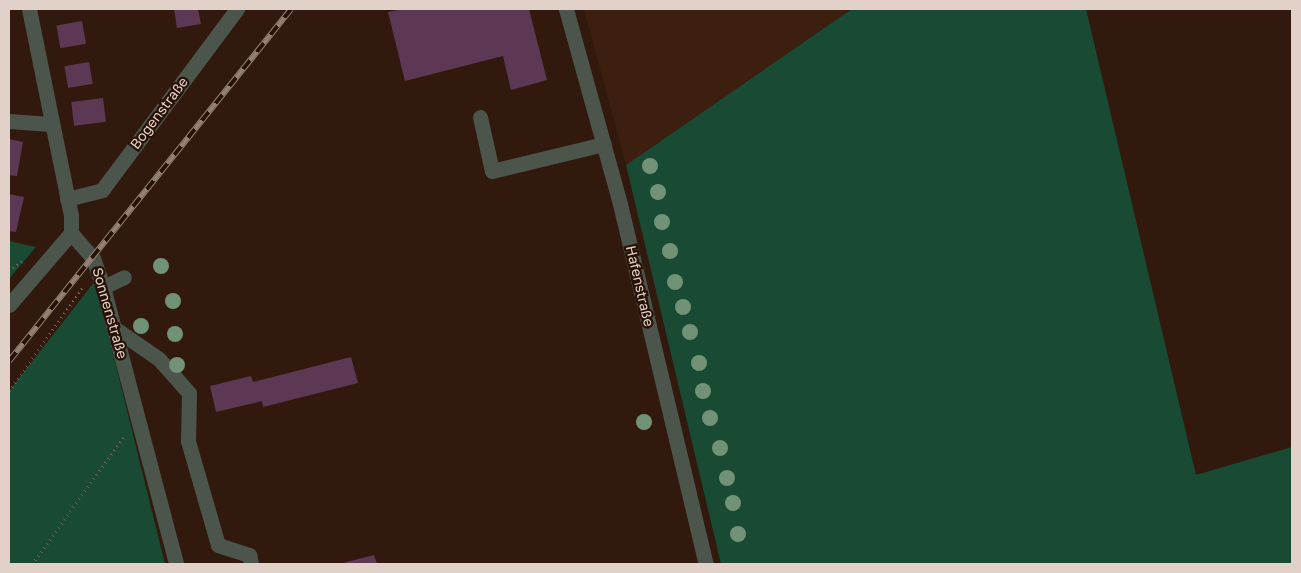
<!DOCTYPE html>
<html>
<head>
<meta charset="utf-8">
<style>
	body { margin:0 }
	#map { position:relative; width:1301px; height:573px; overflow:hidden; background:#311a0d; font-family:"Golos Text",sans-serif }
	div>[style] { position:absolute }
	.built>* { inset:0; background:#3d1f0f }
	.green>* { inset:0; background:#194a34 }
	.building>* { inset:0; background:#5c3855; transform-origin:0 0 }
	.path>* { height:3px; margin-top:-1.5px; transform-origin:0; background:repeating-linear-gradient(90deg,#756055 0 1px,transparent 0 5px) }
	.minor>* { height:15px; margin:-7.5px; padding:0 7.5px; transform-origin:7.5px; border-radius:7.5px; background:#4b554c }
	.rail>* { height:5.5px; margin-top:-2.75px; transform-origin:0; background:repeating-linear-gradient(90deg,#271005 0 11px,#948076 0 22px); box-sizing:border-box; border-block:1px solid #948076 }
	.trees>* { width:16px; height:16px; margin:-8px; border-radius:50%; background:#719276 }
	span { translate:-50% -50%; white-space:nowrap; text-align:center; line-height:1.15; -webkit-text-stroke:4.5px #271005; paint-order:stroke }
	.street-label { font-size:14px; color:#e2d1c9 }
	.frame { position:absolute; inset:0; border:10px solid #e2d1c9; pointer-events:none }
</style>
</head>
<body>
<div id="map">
	<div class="built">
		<div style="clip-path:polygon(584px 9px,852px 9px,626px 165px)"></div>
	</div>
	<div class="green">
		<div style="clip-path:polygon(852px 9px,1086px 9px,1196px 475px,1292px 447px,1292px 564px,721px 564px,626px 165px)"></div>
		<div style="clip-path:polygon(9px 241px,36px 247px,9px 279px)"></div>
		<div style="clip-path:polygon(95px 281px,165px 564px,9px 564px,9px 391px)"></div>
	</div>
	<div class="building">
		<div style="clip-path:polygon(174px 9px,198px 9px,201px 24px,177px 28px)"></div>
		<div style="clip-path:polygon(403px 9px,529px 9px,547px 80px,511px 90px,503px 56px,405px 81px,388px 12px)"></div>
		<div style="left:82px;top:21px;width:23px;height:26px;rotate:80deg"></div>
		<div style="left:89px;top:62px;width:22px;height:25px;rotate:80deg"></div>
		<div style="left:103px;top:98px;width:24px;height:32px;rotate:83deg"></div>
		<div style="clip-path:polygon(9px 139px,23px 142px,17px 176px,9px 175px)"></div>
		<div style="clip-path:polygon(9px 194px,24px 197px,16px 232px,9px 231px)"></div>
		<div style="clip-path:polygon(351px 357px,358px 383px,263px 407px,262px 401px,216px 412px,210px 386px,251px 376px,253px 382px)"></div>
		<div style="clip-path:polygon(374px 555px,377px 564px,339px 564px)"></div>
	</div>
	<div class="path">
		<div style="left:9px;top:271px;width:19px;rotate:-36deg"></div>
		<div style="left:9px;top:391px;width:129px;rotate:-54.5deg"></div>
		<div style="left:32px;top:564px;width:157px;rotate:-54.1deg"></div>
	</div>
	<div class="minor">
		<div style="left:29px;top:9px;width:211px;rotate:78.5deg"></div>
		<div style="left:71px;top:216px;width:17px;rotate:90deg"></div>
		<div style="left:71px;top:233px;width:33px;rotate:49deg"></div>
		<div style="left:93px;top:258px;width:31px;rotate:71deg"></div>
		<div style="left:103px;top:287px;width:286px;rotate:75.2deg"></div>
		<div style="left:566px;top:9px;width:202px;rotate:74.5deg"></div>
		<div style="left:620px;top:204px;width:370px;rotate:76.6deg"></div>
		<div style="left:480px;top:117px;width:55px;rotate:77.5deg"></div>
		<div style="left:492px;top:171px;width:115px;rotate:-13.6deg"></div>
		<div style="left:9px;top:121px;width:41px;rotate:4.2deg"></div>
		<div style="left:67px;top:199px;width:36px;rotate:-14deg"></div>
		<div style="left:102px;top:190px;width:226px;rotate:-53.3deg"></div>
		<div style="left:103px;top:287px;width:23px;rotate:-25deg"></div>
		<div style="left:9px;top:305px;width:95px;rotate:-49.3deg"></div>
		<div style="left:117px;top:330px;width:51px;rotate:34.6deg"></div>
		<div style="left:159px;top:359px;width:45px;rotate:48.6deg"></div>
		<div style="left:189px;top:393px;width:48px;rotate:91.2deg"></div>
		<div style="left:188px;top:441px;width:108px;rotate:73.9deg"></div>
		<div style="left:218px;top:545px;width:33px;rotate:18deg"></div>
		<div style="left:249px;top:555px;width:9px;rotate:77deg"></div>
	</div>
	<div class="rail">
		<div style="left:9px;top:361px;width:451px;rotate:-51.3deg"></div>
	</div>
	<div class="trees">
		<div style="left:650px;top:166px"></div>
		<div style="left:658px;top:192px"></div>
		<div style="left:662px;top:222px"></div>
		<div style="left:670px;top:251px"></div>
		<div style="left:161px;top:266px"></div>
		<div style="left:675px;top:282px"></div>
		<div style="left:173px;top:301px"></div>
		<div style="left:683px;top:307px"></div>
		<div style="left:141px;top:326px"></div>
		<div style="left:690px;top:332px"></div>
		<div style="left:175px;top:334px"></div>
		<div style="left:699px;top:363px"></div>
		<div style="left:177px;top:365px"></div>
		<div style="left:703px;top:391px"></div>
		<div style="left:710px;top:418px"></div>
		<div style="left:644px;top:422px"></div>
		<div style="left:720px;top:448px"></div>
		<div style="left:727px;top:478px"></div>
		<div style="left:733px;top:503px"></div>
		<div style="left:738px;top:534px"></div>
	</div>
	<div class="street-label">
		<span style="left:159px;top:113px;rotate:-53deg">Bogenstraße</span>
		<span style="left:640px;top:286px;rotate:77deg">Hafenstraße</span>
		<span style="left:110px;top:313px;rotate:74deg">Sonnenstraße</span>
	</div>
	<div class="frame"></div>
</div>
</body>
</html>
